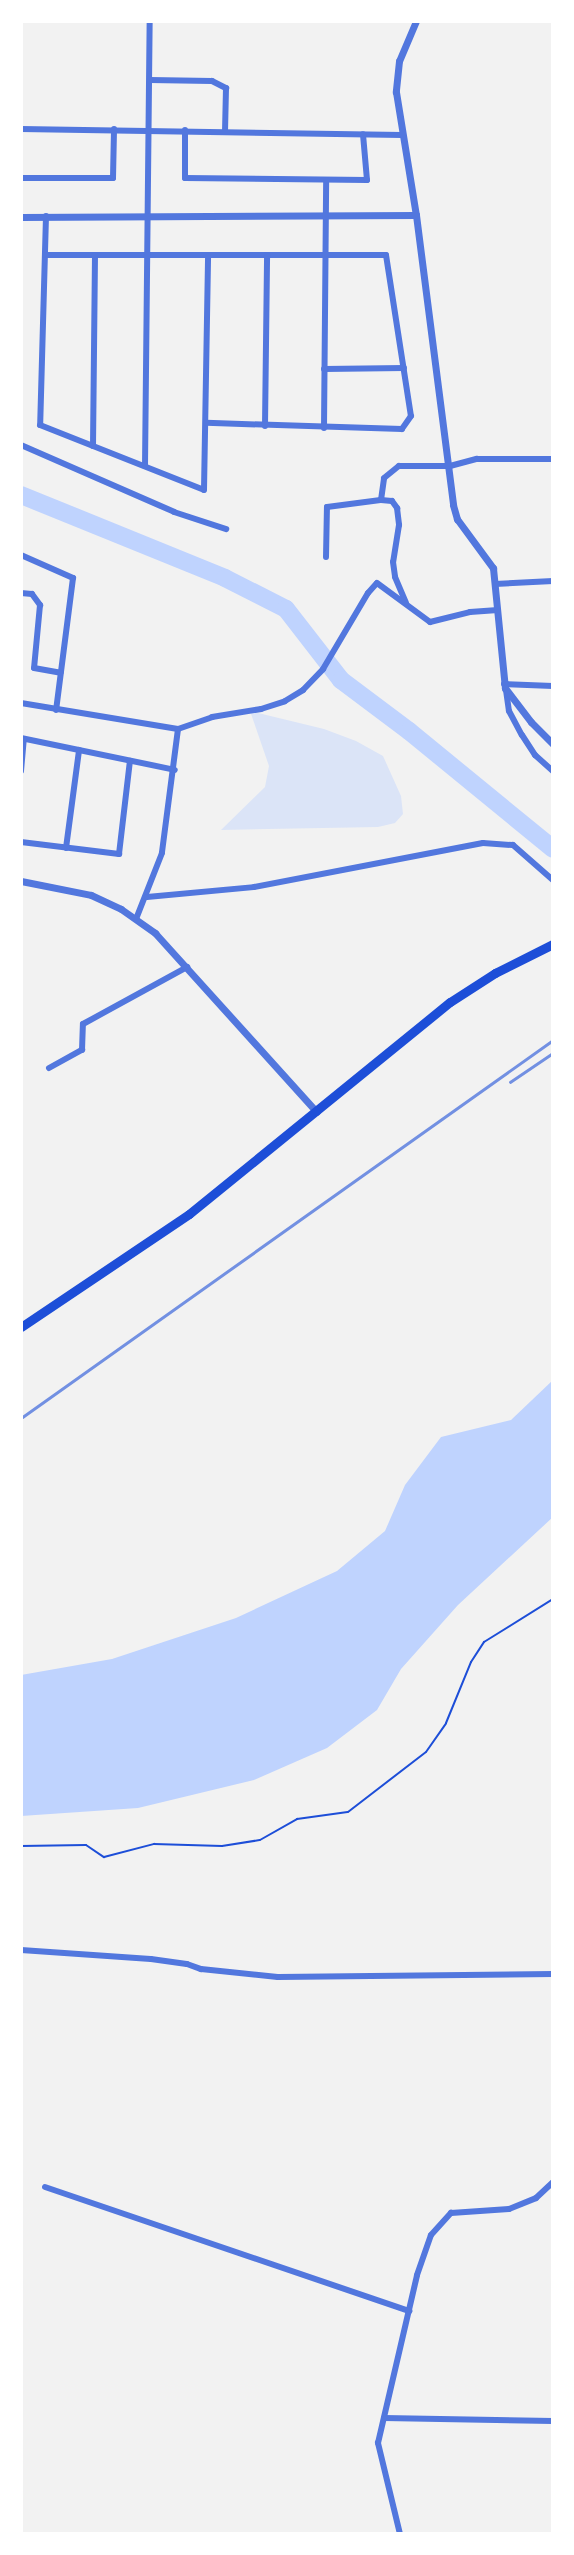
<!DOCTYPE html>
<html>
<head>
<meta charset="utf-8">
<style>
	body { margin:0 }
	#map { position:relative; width:574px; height:2555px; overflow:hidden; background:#f2f2f2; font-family:"IBM Plex Sans",sans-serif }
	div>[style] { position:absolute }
	.green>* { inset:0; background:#dbe4f7 }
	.water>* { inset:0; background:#bfd3fe }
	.river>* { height:18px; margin:-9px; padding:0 9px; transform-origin:9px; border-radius:9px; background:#bfd3fe }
	.path>* { height:2px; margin:-1px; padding:0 1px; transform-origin:1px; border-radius:1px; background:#1d4ed8 }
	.minor>* { height:6px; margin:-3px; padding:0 3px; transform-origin:3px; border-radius:3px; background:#5277de }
	.tertiary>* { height:7px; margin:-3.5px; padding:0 3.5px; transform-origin:3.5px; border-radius:3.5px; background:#5277de }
	.secondary>* { height:9px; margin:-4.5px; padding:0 4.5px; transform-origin:4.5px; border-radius:4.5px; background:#1d4ed8 }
	.rail>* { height:2.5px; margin:-1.25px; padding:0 1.25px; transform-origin:1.25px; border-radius:1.25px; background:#7290e2 }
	span { translate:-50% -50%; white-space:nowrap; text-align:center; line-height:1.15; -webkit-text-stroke:7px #fff; paint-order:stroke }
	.frame { position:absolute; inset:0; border:23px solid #fff; pointer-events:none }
</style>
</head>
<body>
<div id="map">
	<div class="green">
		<div style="clip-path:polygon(250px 711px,324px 729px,356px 741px,383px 756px,401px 796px,403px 814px,395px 823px,378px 827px,221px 830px,265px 787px,269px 766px)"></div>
	</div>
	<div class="water">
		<div style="clip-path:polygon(553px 1380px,553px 1517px,458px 1605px,401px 1669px,377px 1710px,327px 1748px,254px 1780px,138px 1808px,21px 1816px,21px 1675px,112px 1659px,236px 1618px,337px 1571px,385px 1531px,405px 1485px,441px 1437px,511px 1420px)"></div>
	</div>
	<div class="river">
		<div style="left:21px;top:495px;width:220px;rotate:22.1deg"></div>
		<div style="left:225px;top:578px;width:68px;rotate:26.9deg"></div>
		<div style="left:286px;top:609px;width:90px;rotate:52.2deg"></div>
		<div style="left:341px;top:680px;width:85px;rotate:36.9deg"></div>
		<div style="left:409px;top:731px;width:186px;rotate:39.3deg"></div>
	</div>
	<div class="path">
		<div style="left:21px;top:1846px;width:65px;rotate:-0.9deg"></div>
		<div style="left:86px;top:1845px;width:22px;rotate:34deg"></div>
		<div style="left:104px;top:1857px;width:52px;rotate:-14.6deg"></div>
		<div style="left:154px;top:1844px;width:68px;rotate:1.7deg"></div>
		<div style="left:222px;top:1846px;width:38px;rotate:-9deg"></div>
		<div style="left:260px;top:1840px;width:43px;rotate:-29.6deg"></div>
		<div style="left:297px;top:1819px;width:51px;rotate:-7.8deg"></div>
		<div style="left:348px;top:1812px;width:98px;rotate:-37.6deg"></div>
		<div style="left:426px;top:1752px;width:35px;rotate:-55deg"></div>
		<div style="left:446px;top:1723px;width:66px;rotate:-67.7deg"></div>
		<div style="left:471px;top:1662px;width:24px;rotate:-57deg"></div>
		<div style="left:484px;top:1642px;width:81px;rotate:-31.9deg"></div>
	</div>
	<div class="minor">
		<div style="left:150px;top:80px;width:62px;rotate:0.9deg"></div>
		<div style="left:212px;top:81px;width:16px;rotate:27deg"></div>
		<div style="left:226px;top:88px;width:43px;rotate:91.3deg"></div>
		<div style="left:21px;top:129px;width:381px;rotate:0.9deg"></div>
		<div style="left:185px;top:130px;width:48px;rotate:90deg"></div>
		<div style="left:185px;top:178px;width:182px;rotate:0.6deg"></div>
		<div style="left:367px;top:180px;width:46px;rotate:-95deg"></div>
		<div style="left:21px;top:178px;width:92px"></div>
		<div style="left:113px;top:178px;width:49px;rotate:-88.8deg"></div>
		<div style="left:46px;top:216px;width:209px;rotate:91.6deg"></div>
		<div style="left:40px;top:425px;width:176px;rotate:21.6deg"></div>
		<div style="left:204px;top:490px;width:235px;rotate:-89deg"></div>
		<div style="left:45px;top:255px;width:341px"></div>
		<div style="left:386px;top:255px;width:163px;rotate:81.2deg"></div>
		<div style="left:411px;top:416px;width:16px;rotate:125deg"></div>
		<div style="left:402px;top:429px;width:196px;rotate:-178.2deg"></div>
		<div style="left:324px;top:369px;width:80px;rotate:-0.7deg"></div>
		<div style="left:265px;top:426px;width:171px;rotate:-89.3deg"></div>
		<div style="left:324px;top:428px;width:248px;rotate:-89.5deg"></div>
		<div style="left:21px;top:445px;width:167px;rotate:23.6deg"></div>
		<div style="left:174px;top:512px;width:55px;rotate:18.1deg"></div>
		<div style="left:93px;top:446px;width:191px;rotate:-89.4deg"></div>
		<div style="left:145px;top:466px;width:445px;rotate:-89.4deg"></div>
		<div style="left:381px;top:500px;width:11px;rotate:5deg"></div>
		<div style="left:392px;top:501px;width:9px;rotate:54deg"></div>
		<div style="left:397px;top:508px;width:17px;rotate:83deg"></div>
		<div style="left:399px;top:525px;width:37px;rotate:99deg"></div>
		<div style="left:393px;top:562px;width:15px;rotate:82deg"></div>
		<div style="left:395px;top:577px;width:28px;rotate:67deg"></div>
		<div style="left:21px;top:555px;width:57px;rotate:23.9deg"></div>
		<div style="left:73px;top:578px;width:133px;rotate:97.3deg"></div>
		<div style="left:326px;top:557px;width:50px;rotate:-88.9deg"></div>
		<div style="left:327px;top:507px;width:54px;rotate:-7.4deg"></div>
		<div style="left:381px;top:500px;width:22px;rotate:-82deg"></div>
		<div style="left:384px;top:478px;width:19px;rotate:-39deg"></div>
		<div style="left:399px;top:466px;width:51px"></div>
		<div style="left:450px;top:466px;width:28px;rotate:-15deg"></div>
		<div style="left:477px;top:459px;width:76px"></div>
		<div style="left:495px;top:584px;width:58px;rotate:-3deg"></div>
		<div style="left:21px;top:593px;width:11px;rotate:5deg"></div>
		<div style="left:32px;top:594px;width:14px;rotate:54deg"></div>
		<div style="left:40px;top:605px;width:63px;rotate:95.4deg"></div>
		<div style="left:34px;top:668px;width:27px;rotate:10deg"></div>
		<div style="left:504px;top:684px;width:49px;rotate:2.3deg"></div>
		<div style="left:506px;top:690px;width:21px;rotate:82deg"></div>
		<div style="left:509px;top:711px;width:27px;rotate:62deg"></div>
		<div style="left:522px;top:735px;width:24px;rotate:57deg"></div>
		<div style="left:535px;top:755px;width:24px;rotate:42deg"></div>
		<div style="left:21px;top:703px;width:159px;rotate:9.4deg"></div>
		<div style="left:178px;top:729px;width:125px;rotate:97.4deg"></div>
		<div style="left:162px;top:853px;width:71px;rotate:111.5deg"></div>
		<div style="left:178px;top:729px;width:36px;rotate:-19deg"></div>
		<div style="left:212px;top:717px;width:50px;rotate:-9.3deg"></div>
		<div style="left:261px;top:709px;width:25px;rotate:-18deg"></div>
		<div style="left:285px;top:701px;width:21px;rotate:-31deg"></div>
		<div style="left:303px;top:690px;width:29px;rotate:-46deg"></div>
		<div style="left:323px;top:669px;width:88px;rotate:-59.4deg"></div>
		<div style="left:368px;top:593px;width:13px;rotate:-48deg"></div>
		<div style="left:377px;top:583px;width:66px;rotate:36.3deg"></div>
		<div style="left:430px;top:622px;width:41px;rotate:-14deg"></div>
		<div style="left:470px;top:612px;width:28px;rotate:-4deg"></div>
		<div style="left:21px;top:738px;width:157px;rotate:11.7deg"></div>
		<div style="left:21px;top:771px;width:32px;rotate:-85deg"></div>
		<div style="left:21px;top:842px;width:99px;rotate:7deg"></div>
		<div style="left:119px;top:854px;width:94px;rotate:-83.3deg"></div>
		<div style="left:66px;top:848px;width:99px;rotate:-82.4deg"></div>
		<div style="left:147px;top:897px;width:107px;rotate:-5.3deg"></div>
		<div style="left:254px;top:887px;width:233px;rotate:-10.9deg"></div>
		<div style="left:483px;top:843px;width:30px;rotate:4deg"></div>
		<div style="left:513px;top:845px;width:53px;rotate:41.2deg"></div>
		<div style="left:49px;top:1068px;width:38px;rotate:-29deg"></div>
		<div style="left:82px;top:1050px;width:26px;rotate:-88deg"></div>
		<div style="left:83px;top:1024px;width:119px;rotate:-28.7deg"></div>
		<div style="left:21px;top:1950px;width:130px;rotate:4deg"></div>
		<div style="left:151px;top:1959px;width:36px;rotate:8deg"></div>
		<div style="left:187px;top:1964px;width:15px;rotate:20deg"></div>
		<div style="left:201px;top:1969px;width:77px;rotate:5.9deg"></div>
		<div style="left:278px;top:1977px;width:275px;rotate:-0.6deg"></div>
		<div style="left:45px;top:2187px;width:385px;rotate:18.8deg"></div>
		<div style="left:384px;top:2418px;width:169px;rotate:1deg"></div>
		<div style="left:400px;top:2534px;width:94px;rotate:-103.6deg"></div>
		<div style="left:378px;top:2443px;width:172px;rotate:-76.9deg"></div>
		<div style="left:417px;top:2275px;width:42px;rotate:-70.7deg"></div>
		<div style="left:431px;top:2235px;width:30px;rotate:-48deg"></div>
		<div style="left:451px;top:2213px;width:58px;rotate:-3.9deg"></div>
		<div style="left:509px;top:2209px;width:29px;rotate:-22deg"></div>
		<div style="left:536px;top:2198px;width:23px;rotate:-43deg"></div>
	</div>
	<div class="tertiary">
		<div style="left:416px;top:21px;width:43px;rotate:113deg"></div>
		<div style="left:399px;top:61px;width:31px;rotate:96deg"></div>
		<div style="left:396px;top:92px;width:125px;rotate:80.8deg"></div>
		<div style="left:416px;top:215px;width:292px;rotate:82.7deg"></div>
		<div style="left:453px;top:505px;width:15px;rotate:74deg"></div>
		<div style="left:457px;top:519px;width:61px;rotate:53.7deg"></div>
		<div style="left:493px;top:568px;width:121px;rotate:84.3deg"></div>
		<div style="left:505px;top:688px;width:43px;rotate:52.6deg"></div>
		<div style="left:531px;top:722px;width:31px;rotate:45deg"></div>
		<div style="left:21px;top:217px;width:395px;rotate:-0.3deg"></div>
		<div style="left:21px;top:881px;width:71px;rotate:11.3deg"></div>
		<div style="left:91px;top:895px;width:33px;rotate:25deg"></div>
		<div style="left:121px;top:909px;width:42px;rotate:35.2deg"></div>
		<div style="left:155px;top:933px;width:241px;rotate:47.9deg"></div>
	</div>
	<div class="secondary">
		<div style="left:21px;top:1327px;width:202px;rotate:-33.9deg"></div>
		<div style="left:189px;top:1214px;width:336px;rotate:-39.1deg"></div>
		<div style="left:450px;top:1002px;width:54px;rotate:-32.8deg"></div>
		<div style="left:495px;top:973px;width:65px;rotate:-26.6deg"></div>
	</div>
	<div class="rail">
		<div style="left:510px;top:1082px;width:52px;rotate:-34deg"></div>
		<div style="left:21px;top:1418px;width:653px;rotate:-35.39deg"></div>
	</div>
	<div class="frame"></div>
</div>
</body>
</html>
